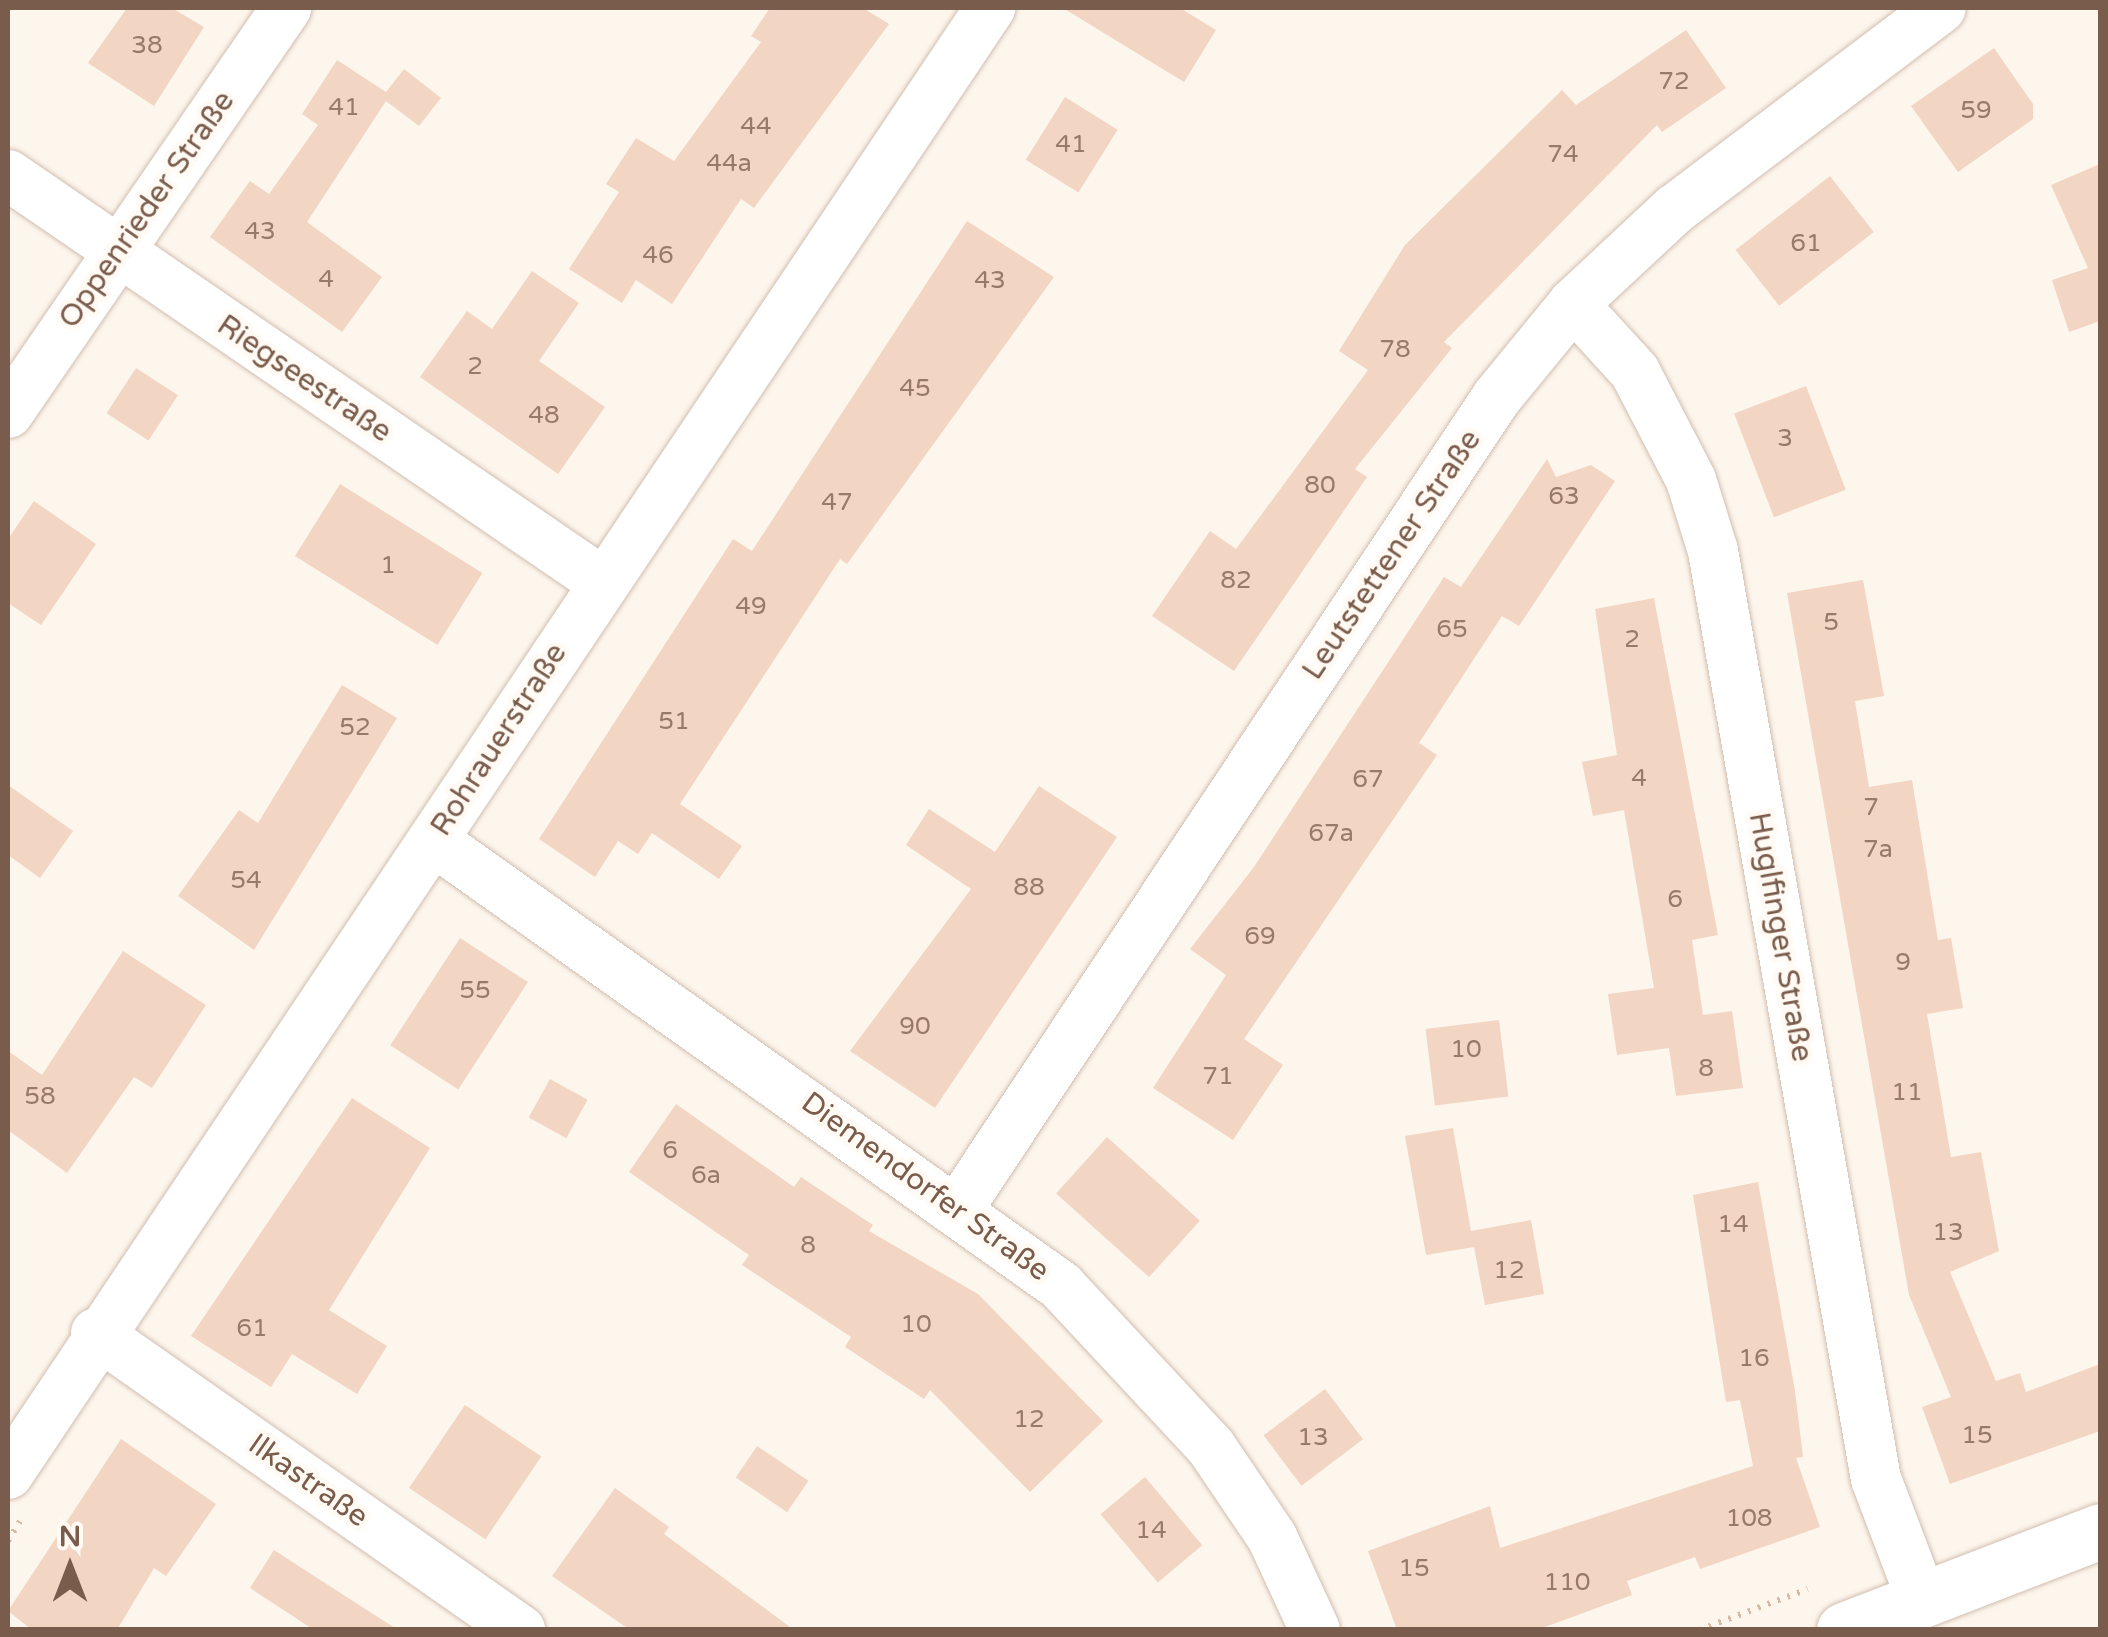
<!DOCTYPE html>
<html>
<head>
<meta charset="utf-8">
<style>
	body { margin:0 }
	#map { position:relative; width:2108px; height:1637px; overflow:hidden; background:#fdf6ec; font-family:"Varela Round",sans-serif }
	div>[style] { position:absolute }
	.building>* { inset:0; background:#f3d5c3; transform-origin:0 0 }
	.path>* { height:6px; margin-top:-3px; transform-origin:0; background:repeating-linear-gradient(90deg,#d9b8a5 0 2.5px,transparent 0 10.5px) }
	.roads { filter:drop-shadow(0 0 2px #d1beb0) drop-shadow(0 0 2px #d1beb0) }
	.minor>* { height:50px; margin:-25px; padding:0 25px; transform-origin:25px; border-radius:25px; background:#fff }
	.secondary>* { height:55px; margin:-27.5px; padding:0 27.5px; transform-origin:27.5px; border-radius:27.5px; background:#fff }
	span { translate:-50% -50%; white-space:nowrap; text-align:center; line-height:1.15; -webkit-text-stroke:10px #fffaf3; paint-order:stroke }
	.number-label { font-size:25px; color:#987a6a }
	.number-label span { -webkit-text-stroke-width:0 }
	.street-label { font-size:30px; color:#7a5c4d }
	.frame { position:absolute; inset:0; border:10px solid #7a5c4d; pointer-events:none }
	.north { position:absolute; left:20px; top:1517px; width:100px; height:100px; -webkit-text-stroke:8px #fffaf3; paint-order:stroke; rotate:0deg; font-size:28px; font-weight:700; line-height:40px; text-align:center; color:#7a5c4d }
	.north::after { content:''; display:block; margin:auto; width:35px; height:45px; background:#7a5c4d; clip-path:polygon(50% 0,100% 100%,50% 72%,0 100%) }
</style>
</head>
<body>
<div id="map">
	<div class="building">
		<div style="clip-path:polygon(127px 8px,172px 8px,204px 27px,154px 106px,88px 63px)"></div>
		<div style="clip-path:polygon(770px 8px,863px 8px,889px 24px,754px 208px,741px 199px,672px 304px,636px 280px,622px 303px,569px 269px,619px 192px,606px 184px,636px 138px,674px 161px,761px 42px,751px 36px)"></div>
		<div style="clip-path:polygon(1063px 8px,1180px 8px,1216px 30px,1184px 82px)"></div>
		<div style="clip-path:polygon(1686px 30px,1726px 88px,1662px 132px,1657px 125px,1444px 342px,1452px 348px,1355px 469px,1367px 477px,1234px 671px,1152px 616px,1210px 531px,1236px 549px,1368px 370px,1339px 351px,1405px 245px,1562px 90px,1576px 105px)"></div>
		<div style="clip-path:polygon(1994px 48px,2033px 104px,2033px 119px,1958px 172px,1911px 106px)"></div>
		<div style="clip-path:polygon(337px 60px,386px 92px,404px 69px,441px 98px,419px 126px,386px 101px,307px 222px,382px 277px,342px 332px,210px 237px,250px 181px,269px 194px,318px 125px,302px 114px)"></div>
		<div style="left:1065px;top:97px;width:62px;height:74px;rotate:32deg"></div>
		<div style="clip-path:polygon(2100px 164px,2100px 321px,2069px 332px,2052px 280px,2088px 268px,2051px 185px)"></div>
		<div style="left:1830px;top:176px;width:71px;height:120px;rotate:52deg"></div>
		<div style="clip-path:polygon(967px 221px,1054px 277px,847px 564px,840px 559px,680px 804px,742px 846px,719px 879px,652px 833px,638px 854px,618px 841px,595px 877px,539px 839px,733px 539px,752px 551px)"></div>
		<div style="clip-path:polygon(532px 271px,579px 303px,539px 361px,605px 407px,558px 474px,420px 377px,467px 311px,492px 329px)"></div>
		<div style="left:136px;top:368px;width:50px;height:54px;rotate:33deg"></div>
		<div style="left:1806px;top:386px;width:111px;height:77px;rotate:69deg"></div>
		<div style="clip-path:polygon(1547px 459px,1556px 477px,1591px 465px,1615px 481px,1519px 626px,1502px 616px,1419px 743px,1437px 755px,1244px 1039px,1283px 1065px,1233px 1140px,1153px 1088px,1226px 975px,1190px 949px,1254px 867px,1444px 577px,1461px 587px)"></div>
		<div style="left:340px;top:484px;width:168px;height:85px;rotate:32deg"></div>
		<div style="clip-path:polygon(34px 501px,96px 544px,41px 625px,8px 603px,8px 539px)"></div>
		<div style="clip-path:polygon(1863px 580px,1884px 696px,1855px 701px,1869px 787px,1912px 780px,1938px 940px,1951px 938px,1963px 1008px,1927px 1014px,1951px 1157px,1981px 1152px,1999px 1251px,1950px 1272px,1996px 1381px,2020px 1373px,2026px 1392px,2100px 1364px,2100px 1431px,1950px 1484px,1922px 1407px,1951px 1397px,1909px 1295px,1787px 593px)"></div>
		<div style="clip-path:polygon(1654px 598px,1718px 935px,1692px 940px,1703px 1015px,1732px 1011px,1743px 1088px,1676px 1096px,1669px 1048px,1617px 1055px,1608px 994px,1654px 988px,1624px 810px,1593px 816px,1582px 762px,1617px 755px,1595px 609px)"></div>
		<div style="clip-path:polygon(342px 685px,397px 718px,254px 950px,178px 896px,239px 810px,258px 823px)"></div>
		<div style="clip-path:polygon(8px 785px,73px 831px,40px 878px,8px 855px)"></div>
		<div style="clip-path:polygon(1039px 786px,1117px 837px,935px 1108px,850px 1051px,971px 889px,906px 845px,929px 809px,995px 852px)"></div>
		<div style="left:460px;top:938px;width:81px;height:128px;rotate:33deg"></div>
		<div style="clip-path:polygon(123px 951px,206px 1005px,152px 1088px,134px 1077px,67px 1173px,8px 1130px,8px 1051px,42px 1075px)"></div>
		<div style="left:1499px;top:1020px;width:77px;height:74px;rotate:83deg"></div>
		<div style="left:550px;top:1079px;width:43px;height:44px;rotate:29deg"></div>
		<div style="clip-path:polygon(352px 1098px,430px 1148px,329px 1310px,387px 1346px,357px 1394px,292px 1354px,271px 1387px,191px 1336px)"></div>
		<div style="clip-path:polygon(676px 1104px,794px 1187px,801px 1177px,873px 1225px,869px 1231px,978px 1294px,1103px 1421px,1030px 1492px,930px 1390px,924px 1399px,845px 1347px,851px 1337px,742px 1265px,749px 1255px,629px 1172px)"></div>
		<div style="clip-path:polygon(1453px 1128px,1471px 1231px,1531px 1220px,1544px 1294px,1485px 1305px,1474px 1247px,1426px 1255px,1405px 1136px)"></div>
		<div style="left:1107px;top:1137px;width:125px;height:76px;rotate:42deg"></div>
		<div style="clip-path:polygon(1758px 1182px,1795px 1391px,1803px 1457px,1796px 1458px,1820px 1527px,1700px 1569px,1695px 1557px,1627px 1581px,1632px 1595px,1537px 1630px,1397px 1630px,1368px 1551px,1490px 1506px,1500px 1548px,1753px 1466px,1740px 1400px,1726px 1402px,1693px 1195px)"></div>
		<div style="left:1325px;top:1389px;width:63px;height:77px;rotate:53deg"></div>
		<div style="left:465px;top:1405px;width:92px;height:100px;rotate:34deg"></div>
		<div style="clip-path:polygon(121px 1439px,216px 1504px,166px 1576px,154px 1568px,117px 1630px,32px 1630px,8px 1611px)"></div>
		<div style="left:757px;top:1446px;width:62px;height:38px;rotate:34deg"></div>
		<div style="left:1145px;top:1477px;width:89px;height:58px;rotate:50deg"></div>
		<div style="clip-path:polygon(615px 1488px,669px 1527px,664px 1534px,794px 1630px,630px 1630px,552px 1576px)"></div>
		<div style="clip-path:polygon(274px 1550px,311px 1574px,398px 1630px,314px 1630px,250px 1588px)"></div>
	</div>
	<div class="path">
		<div style="left:8px;top:1541px;width:23px;rotate:-59deg"></div>
		<div style="left:1699px;top:1630px;width:116px;rotate:-20.6deg"></div>
	</div>
	<div class="roads">
		<div class="minor">
			<div style="left:8px;top:175px;width:719px;rotate:34.4deg"></div>
			<div style="left:1573px;top:304px;width:92px;rotate:47.6deg"></div>
			<div style="left:1635px;top:372px;width:122px;rotate:62.6deg"></div>
			<div style="left:1691px;top:480px;width:74px;rotate:72.8deg"></div>
			<div style="left:1713px;top:551px;width:942px;rotate:80.04deg"></div>
			<div style="left:1876px;top:1479px;width:129px;rotate:69.2deg"></div>
			<div style="left:8px;top:413px;width:491px;rotate:-55.5deg"></div>
			<div style="left:434px;top:841px;width:769px;rotate:35.36deg"></div>
			<div style="left:1061px;top:1286px;width:220px;rotate:47deg"></div>
			<div style="left:1211px;top:1447px;width:109px;rotate:55.9deg"></div>
			<div style="left:1272px;top:1537px;width:102px;rotate:65.2deg"></div>
			<div style="left:959px;top:1207px;width:972px;rotate:-56.41deg"></div>
			<div style="left:1497px;top:397px;width:120px;rotate:-50.7deg"></div>
			<div style="left:1573px;top:304px;width:139px;rotate:-43deg"></div>
			<div style="left:1675px;top:209px;width:333px;rotate:-37.1deg"></div>
			<div style="left:96px;top:1333px;width:518px;rotate:35.01deg"></div>
			<div style="left:8px;top:1474px;width:1765px;rotate:-56.18deg"></div>
		</div>
		<div class="secondary">
			<div style="left:1844px;top:1630px;width:274px;rotate:-21.1deg"></div>
		</div>
	</div>
	<div class="number-label">
		<span style="left:147px;top:45px">38</span>
		<span style="left:1674px;top:81px">72</span>
		<span style="left:344px;top:107px">41</span>
		<span style="left:1976px;top:110px">59</span>
		<span style="left:756px;top:126px">44</span>
		<span style="left:1071px;top:144px">41</span>
		<span style="left:1563px;top:154px">74</span>
		<span style="left:729px;top:163px">44a</span>
		<span style="left:260px;top:231px">43</span>
		<span style="left:1806px;top:243px">61</span>
		<span style="left:658px;top:255px">46</span>
		<span style="left:326px;top:279px">4</span>
		<span style="left:990px;top:280px">43</span>
		<span style="left:1395px;top:349px">78</span>
		<span style="left:475px;top:366px">2</span>
		<span style="left:915px;top:388px">45</span>
		<span style="left:544px;top:415px">48</span>
		<span style="left:1785px;top:438px">3</span>
		<span style="left:1320px;top:485px">80</span>
		<span style="left:1564px;top:496px">63</span>
		<span style="left:837px;top:502px">47</span>
		<span style="left:388px;top:565px">1</span>
		<span style="left:1236px;top:580px">82</span>
		<span style="left:751px;top:606px">49</span>
		<span style="left:1831px;top:622px">5</span>
		<span style="left:1452px;top:629px">65</span>
		<span style="left:1632px;top:639px">2</span>
		<span style="left:674px;top:721px">51</span>
		<span style="left:355px;top:727px">52</span>
		<span style="left:1639px;top:778px">4</span>
		<span style="left:1368px;top:779px">67</span>
		<span style="left:1871px;top:807px">7</span>
		<span style="left:1331px;top:833px">67a</span>
		<span style="left:1878px;top:849px">7a</span>
		<span style="left:246px;top:880px">54</span>
		<span style="left:1029px;top:887px">88</span>
		<span style="left:1675px;top:899px">6</span>
		<span style="left:1260px;top:936px">69</span>
		<span style="left:1903px;top:962px">9</span>
		<span style="left:475px;top:990px">55</span>
		<span style="left:915px;top:1026px">90</span>
		<span style="left:1466px;top:1049px">10</span>
		<span style="left:1706px;top:1068px">8</span>
		<span style="left:1218px;top:1076px">71</span>
		<span style="left:1907px;top:1092px">11</span>
		<span style="left:40px;top:1096px">58</span>
		<span style="left:670px;top:1150px">6</span>
		<span style="left:706px;top:1175px">6a</span>
		<span style="left:1733px;top:1224px">14</span>
		<span style="left:1948px;top:1232px">13</span>
		<span style="left:808px;top:1245px">8</span>
		<span style="left:1509px;top:1270px">12</span>
		<span style="left:916px;top:1324px">10</span>
		<span style="left:252px;top:1328px">61</span>
		<span style="left:1754px;top:1358px">16</span>
		<span style="left:1029px;top:1419px">12</span>
		<span style="left:1977px;top:1435px">15</span>
		<span style="left:1313px;top:1437px">13</span>
		<span style="left:1749px;top:1518px">108</span>
		<span style="left:1151px;top:1530px">14</span>
		<span style="left:1414px;top:1568px">15</span>
		<span style="left:1567px;top:1582px">110</span>
	</div>
	<div class="street-label">
		<span style="left:147px;top:210px;rotate:-55deg">Oppenrieder Straße</span>
		<span style="left:304px;top:379px;rotate:34deg">Riegseestraße</span>
		<span style="left:1392px;top:555px;rotate:-56deg">Leutstettener Straße</span>
		<span style="left:499px;top:740px;rotate:-57deg">Rohrauerstraße</span>
		<span style="left:1780px;top:937px;rotate:80deg">Huglfinger Straße</span>
		<span style="left:925px;top:1187px;rotate:36deg">Diemendorfer Straße</span>
		<span style="left:308px;top:1481px;rotate:35deg">Ilkastraße</span>
	</div>
	<div class="frame"></div>
	<div class="north">N</div>
</div>
</body>
</html>
